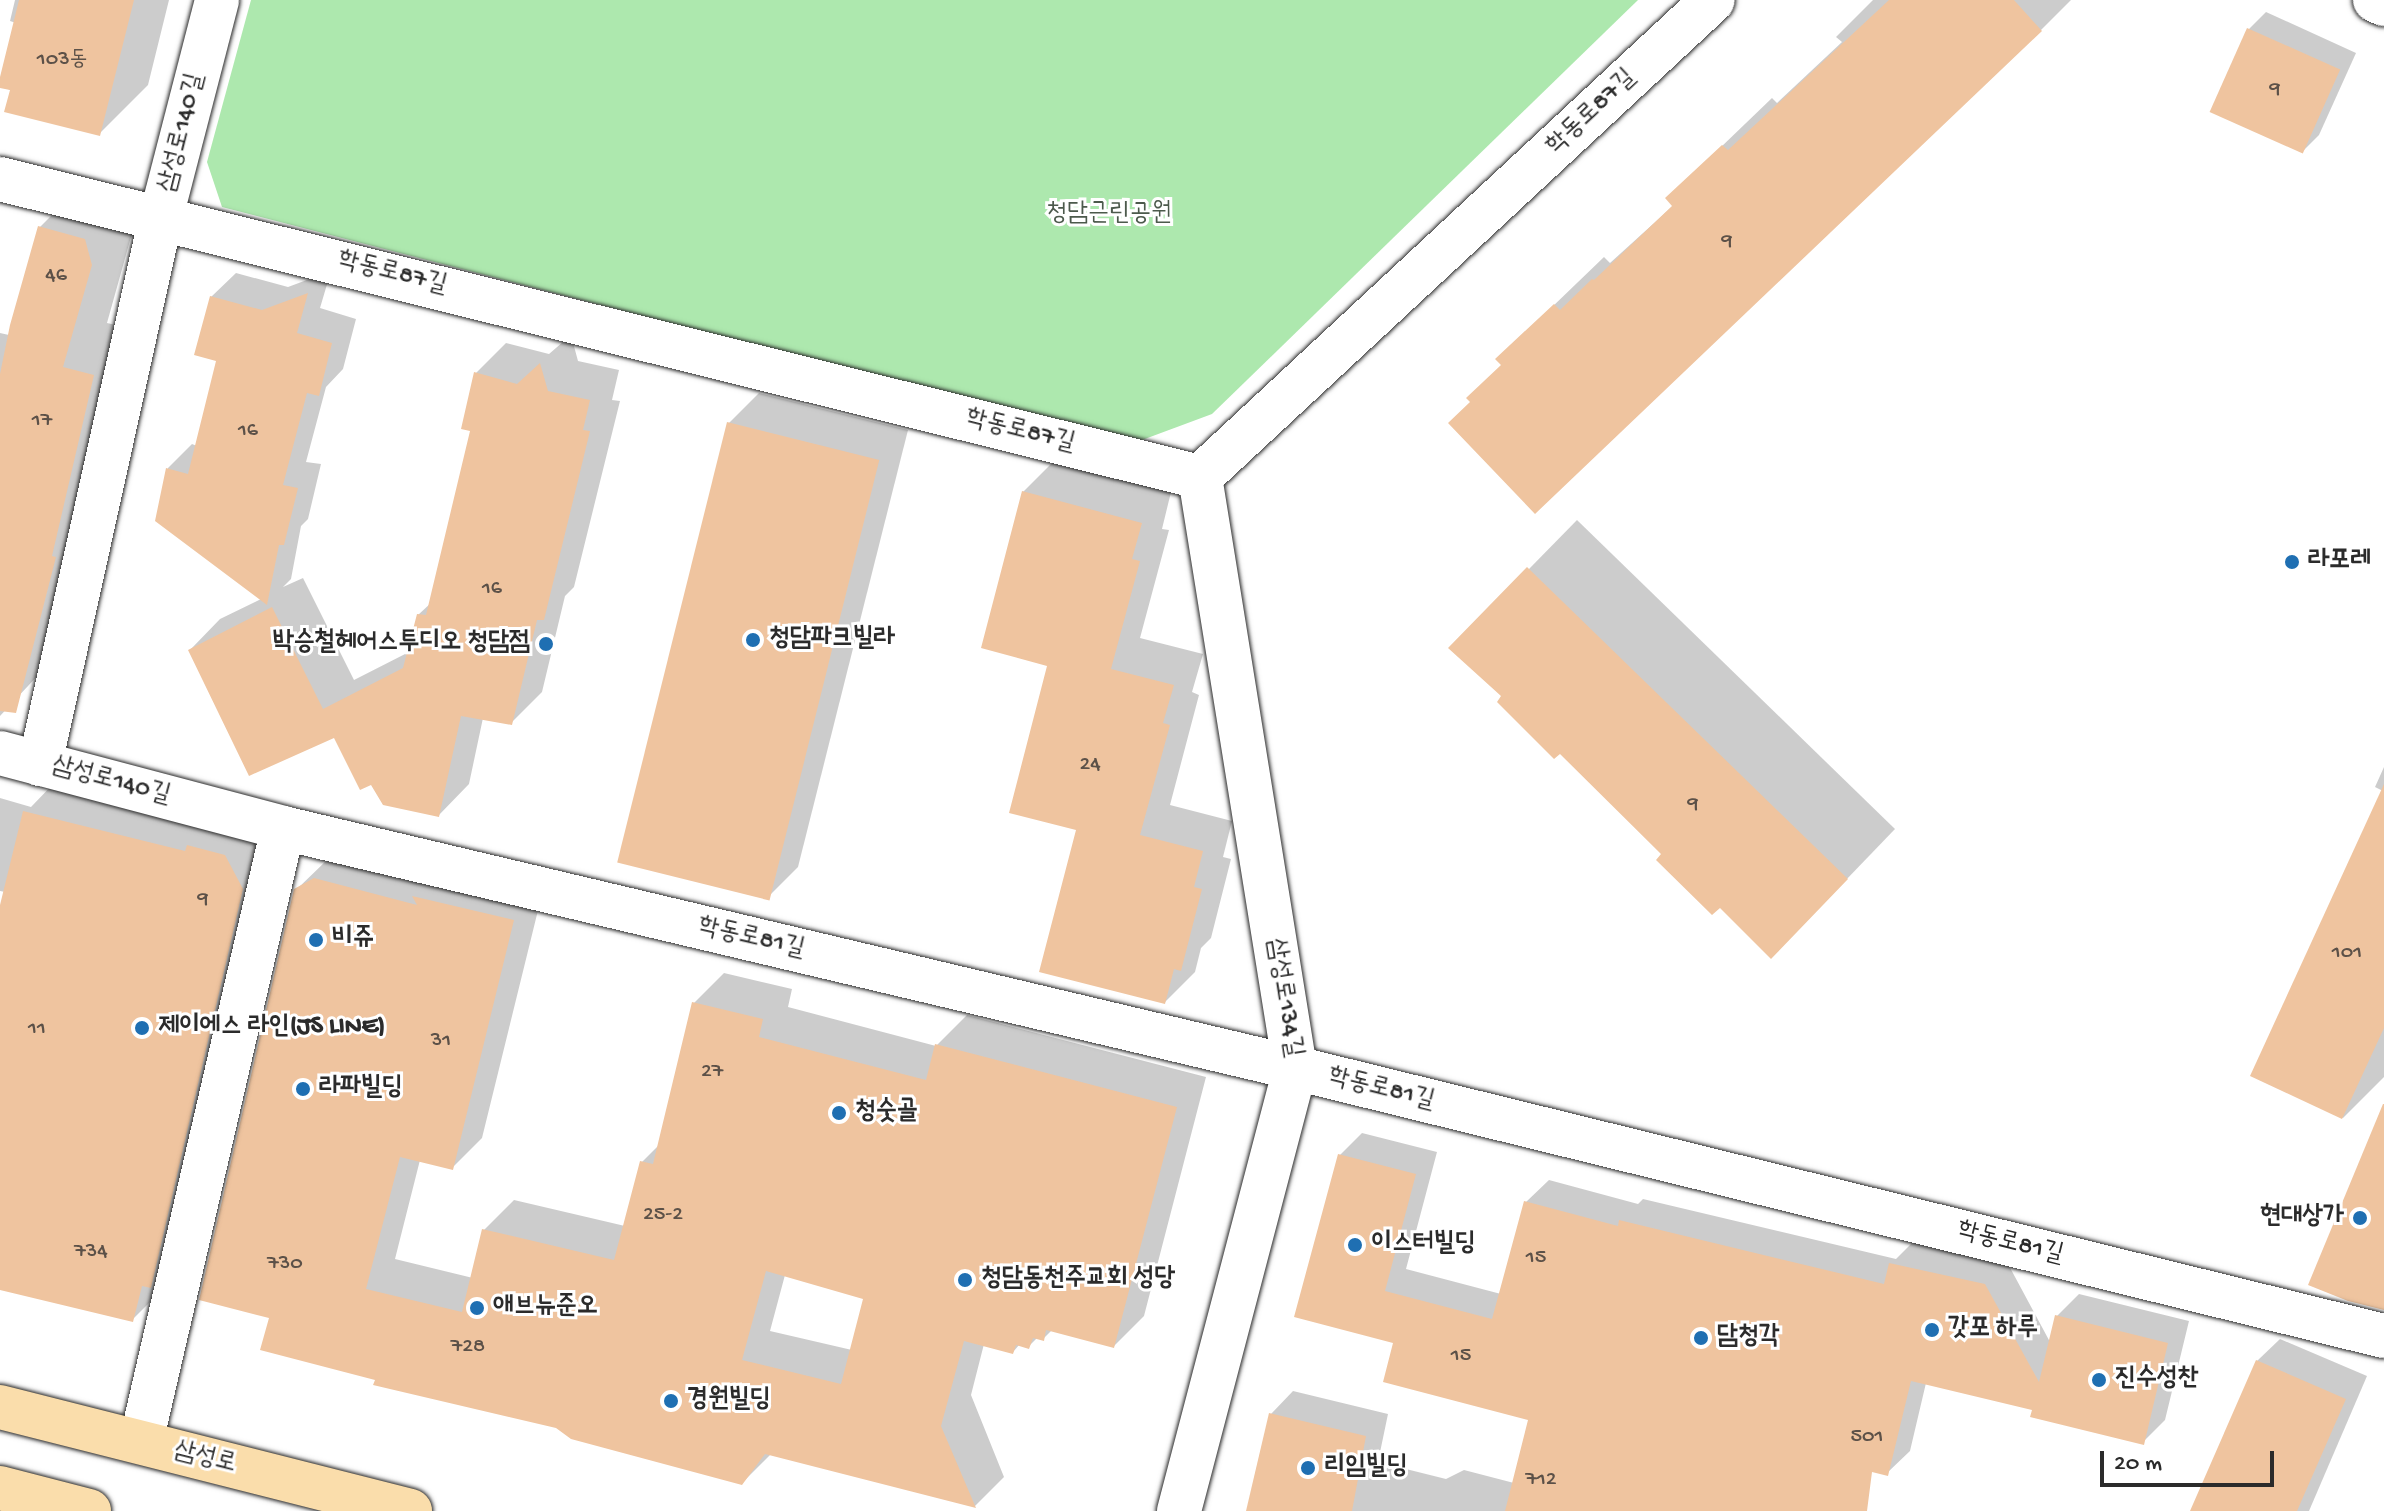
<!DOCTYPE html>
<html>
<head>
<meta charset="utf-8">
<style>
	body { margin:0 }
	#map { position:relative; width:2384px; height:1511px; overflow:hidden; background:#fff; font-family:"Gochi Hand","Poor Story",sans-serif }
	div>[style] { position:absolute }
	.green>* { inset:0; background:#ade8ae }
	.shadow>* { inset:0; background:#0003 }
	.building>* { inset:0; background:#efc49f; transform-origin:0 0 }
	.roads { filter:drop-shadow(0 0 2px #2b2b2b) drop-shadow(0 0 2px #2b2b2b) }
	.minor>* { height:44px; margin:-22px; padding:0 22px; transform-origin:22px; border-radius:22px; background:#fff }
	.major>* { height:44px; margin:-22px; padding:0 22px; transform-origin:22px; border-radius:22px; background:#faddab }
	.dots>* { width:22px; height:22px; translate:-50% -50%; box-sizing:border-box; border:4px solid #fff; border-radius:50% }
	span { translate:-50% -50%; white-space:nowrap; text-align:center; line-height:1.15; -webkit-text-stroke:6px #fff; paint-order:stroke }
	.number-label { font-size:22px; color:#5c5148 }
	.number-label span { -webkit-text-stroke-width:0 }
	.street-label { font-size:26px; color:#2b2b2b }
	.park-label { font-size:26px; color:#4c5a4c }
	.poi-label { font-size:26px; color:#2b2b2b; font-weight:700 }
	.left { translate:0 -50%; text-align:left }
	.right { translate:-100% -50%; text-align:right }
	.scale { position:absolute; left:2100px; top:1451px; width:174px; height:36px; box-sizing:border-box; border:4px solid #2b2b2b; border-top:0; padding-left:10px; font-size:24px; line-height:28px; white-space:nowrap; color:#2b2b2b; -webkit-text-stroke:6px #fff; paint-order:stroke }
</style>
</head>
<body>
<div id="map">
	<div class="green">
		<div style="clip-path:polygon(251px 0,1638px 0,1212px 414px,1134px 443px,222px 207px,207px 162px)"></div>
	</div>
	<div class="shadow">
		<div style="clip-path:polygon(15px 0,169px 0,148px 85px,99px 134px,0 85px,16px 23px,10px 21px)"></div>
		<div style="clip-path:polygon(1873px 0,2071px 0,2041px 30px,1472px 402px,1503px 364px,1498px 359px,1604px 257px,1610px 263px,1674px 205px,1668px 198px,1772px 98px,1777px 103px,1842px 42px,1836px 37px)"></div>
		<div style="clip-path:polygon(2266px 12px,2356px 53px,2319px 135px,2302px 152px,2212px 111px,2249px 29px)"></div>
		<div style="clip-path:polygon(84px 183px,136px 219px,107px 323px,138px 330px,56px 656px,0 716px,0 333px,9px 335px,40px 227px)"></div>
		<div style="clip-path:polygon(331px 271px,320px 308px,356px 319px,343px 369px,326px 387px,306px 462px,321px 464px,308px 519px,301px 526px,291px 579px,283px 587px,303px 578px,354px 680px,409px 652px,418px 615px,432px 602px,472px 429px,476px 373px,506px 343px,549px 354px,571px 335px,578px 361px,619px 370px,612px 400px,620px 401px,574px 587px,565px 596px,542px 692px,511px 723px,483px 718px,469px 784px,439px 815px,335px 735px,190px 650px,220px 619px,261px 599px,157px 520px,168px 468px,192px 444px,197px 446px,218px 360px,211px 297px,236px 273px,288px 287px)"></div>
		<div style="clip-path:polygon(759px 393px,908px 430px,798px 867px,767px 898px,729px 423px)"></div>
		<div style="clip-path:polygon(1054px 461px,1171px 492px,1162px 529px,1169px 530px,1140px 638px,1203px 654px,1192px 692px,1199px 695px,1170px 805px,1232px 821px,1223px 857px,1231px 859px,1211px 938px,1201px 948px,1195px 972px,1165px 1002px,1078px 829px,1023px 492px)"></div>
		<div style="clip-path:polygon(1577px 520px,1895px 829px,1819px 908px,1664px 853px,1504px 696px,1529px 569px)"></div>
		<div style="clip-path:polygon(2384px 767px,2384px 1077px,2343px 1118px,2253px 1075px,2383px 791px,2375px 787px)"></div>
		<div style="clip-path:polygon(56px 781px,220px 815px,274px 857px,163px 1289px,132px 1320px,0 1286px,0 913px,5px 892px,0 891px,0 798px,31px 807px)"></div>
		<div style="clip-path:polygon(evenodd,327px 860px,543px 890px,482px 1138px,452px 1168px,420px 1160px,395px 1259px,473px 1278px,484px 1230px,514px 1200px,625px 1226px,642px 1162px,660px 1144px,694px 1003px,724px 973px,792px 989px,788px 1007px,936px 1046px,967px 1015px,1206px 1077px,1144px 1316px,1114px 1346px,1052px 1330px,1043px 1339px,1038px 1337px,1029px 1346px,1020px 1344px,1013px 1352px,984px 1344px,971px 1395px,1004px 1477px,975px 1506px,771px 1454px,742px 1483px,557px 1426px,377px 1378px,271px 1316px,296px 890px,327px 860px,785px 1275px,866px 1297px,852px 1350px,770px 1331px,785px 1275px)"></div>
		<div style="clip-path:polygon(1362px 1133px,1437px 1152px,1406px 1269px,1501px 1294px,1526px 1202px,1549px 1180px,1638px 1204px,1643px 1199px,1896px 1259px,1913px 1242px,2007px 1262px,2050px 1342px,2057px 1316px,2079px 1294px,2189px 1321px,2165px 1420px,2143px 1442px,2034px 1409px,1926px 1383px,1910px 1451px,1887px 1473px,1809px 1455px,1795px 1511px,1248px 1511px,1271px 1414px,1293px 1391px,1388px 1414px,1378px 1462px,1446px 1479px,1464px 1470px,1514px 1483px,1531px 1419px,1396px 1341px,1340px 1155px)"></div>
		<div style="clip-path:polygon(2280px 1339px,2367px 1376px,2309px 1511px,2205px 1511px,2257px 1361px)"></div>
	</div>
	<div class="building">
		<div style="clip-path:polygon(19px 0,134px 0,100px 136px,4px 112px,10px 90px,0 88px,0 77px)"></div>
		<div style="clip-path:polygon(1889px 0,2014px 0,2042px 31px,1535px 514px,1448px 423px,1470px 402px,1466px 398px,1501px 365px,1495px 359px,1554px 304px,1560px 310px,1592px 279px,1594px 280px,1672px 206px,1665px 198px,1722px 145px,1728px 150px)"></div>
		<div style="left:2247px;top:28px;width:102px;height:92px;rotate:24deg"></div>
		<div style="clip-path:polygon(38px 226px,85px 239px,92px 265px,63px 367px,94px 375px,52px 556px,56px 557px,16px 713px,0 711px,0 374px,10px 325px)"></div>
		<div style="clip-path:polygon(308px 293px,297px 333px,332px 343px,319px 396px,307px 393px,283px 485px,298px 488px,284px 545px,279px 545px,267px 605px,155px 521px,166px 468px,188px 474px,216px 361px,194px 355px,210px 296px,262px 310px)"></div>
		<div style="clip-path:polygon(540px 363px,548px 391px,590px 400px,583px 430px,590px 431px,544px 620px,537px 620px,512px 725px,461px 716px,439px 817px,383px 805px,371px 785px,360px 790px,334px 738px,249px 776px,188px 650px,272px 607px,323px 709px,403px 668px,417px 614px,426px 615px,470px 431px,461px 429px,474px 372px,517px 384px)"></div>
		<div style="left:727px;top:422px;width:157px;height:454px;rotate:14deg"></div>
		<div style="clip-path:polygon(1022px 491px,1142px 523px,1132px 559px,1140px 561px,1111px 669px,1174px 685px,1163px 723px,1170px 725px,1140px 835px,1203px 851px,1194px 887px,1202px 889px,1181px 971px,1174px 969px,1165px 1004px,1039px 972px,1076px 830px,1009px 813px,1047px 666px,981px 648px)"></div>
		<div style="clip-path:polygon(1527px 567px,1848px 879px,1771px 959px,1720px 908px,1712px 915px,1656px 860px,1661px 854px,1560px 754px,1554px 759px,1497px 702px,1501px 696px,1448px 648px)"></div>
		<div style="clip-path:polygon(2384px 784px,2384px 1028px,2342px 1119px,2250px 1076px)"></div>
		<div style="clip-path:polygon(23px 811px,185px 851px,187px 845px,225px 855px,243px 889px,151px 1288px,142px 1286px,133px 1322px,0 1290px,0 905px)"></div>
		<div style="clip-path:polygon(evenodd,314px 878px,417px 905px,412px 896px,514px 920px,453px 1170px,400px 1157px,366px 1289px,462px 1312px,482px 1229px,614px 1260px,640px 1161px,653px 1164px,692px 1002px,763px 1019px,759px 1037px,926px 1080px,935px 1044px,1177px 1107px,1114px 1348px,1046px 1330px,1044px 1341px,1033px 1338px,1029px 1349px,1016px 1345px,1013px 1354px,964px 1341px,941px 1426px,976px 1508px,765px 1454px,742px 1485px,571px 1439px,556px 1428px,373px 1385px,375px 1380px,260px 1350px,269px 1318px,199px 1300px,294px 889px,314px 878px,766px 1271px,863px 1299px,841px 1384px,742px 1360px,766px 1271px)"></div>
		<div style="clip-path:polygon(2383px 1104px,2384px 1104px,2384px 1310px,2348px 1301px,2308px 1285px)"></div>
		<div style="clip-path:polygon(1338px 1154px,1416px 1174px,1385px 1291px,1492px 1319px,1524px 1201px,1618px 1226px,1619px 1220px,1884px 1284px,1889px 1263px,1985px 1284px,2039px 1382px,2055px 1315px,2168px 1343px,2144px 1445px,2030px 1417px,2032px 1410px,1911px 1381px,1888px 1476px,1872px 1472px,1867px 1511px,1505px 1511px,1528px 1420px,1383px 1382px,1393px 1343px,1294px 1317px)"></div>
		<div style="clip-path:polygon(2256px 1360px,2346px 1399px,2297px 1511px,2190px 1511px)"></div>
		<div style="clip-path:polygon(1269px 1413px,1366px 1436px,1352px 1511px,1246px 1511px)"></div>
	</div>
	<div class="roads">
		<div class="minor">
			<div style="left:2375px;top:0;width:10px;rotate:24deg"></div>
			<div style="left:0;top:179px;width:1236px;rotate:13.95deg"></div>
			<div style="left:1200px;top:477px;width:700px;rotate:-42.92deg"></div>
			<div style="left:0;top:753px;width:293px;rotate:14.8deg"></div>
			<div style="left:283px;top:828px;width:1040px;rotate:13.34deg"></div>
			<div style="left:1295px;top:1068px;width:1121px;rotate:13.83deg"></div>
			<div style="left:40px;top:764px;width:560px;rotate:-77.53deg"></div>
			<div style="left:161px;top:217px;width:224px;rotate:-75.5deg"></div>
			<div style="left:141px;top:1442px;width:630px;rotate:-76.98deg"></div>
			<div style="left:1179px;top:1511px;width:458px;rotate:-75.3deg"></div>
			<div style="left:1295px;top:1068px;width:599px;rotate:-99.13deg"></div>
		</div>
		<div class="major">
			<div style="left:0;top:1407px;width:423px;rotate:14.2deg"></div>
			<div style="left:0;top:1488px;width:92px;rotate:14.5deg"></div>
		</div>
	</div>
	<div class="dots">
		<div style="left:2292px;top:562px;background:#1f6fb2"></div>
		<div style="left:753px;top:640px;background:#1f6fb2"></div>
		<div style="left:546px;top:644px;background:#1f6fb2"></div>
		<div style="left:316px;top:940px;background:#1f6fb2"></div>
		<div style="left:142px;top:1028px;background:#1f6fb2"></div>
		<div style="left:303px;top:1089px;background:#1f6fb2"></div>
		<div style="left:839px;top:1113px;background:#1f6fb2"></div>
		<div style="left:2360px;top:1218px;background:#1f6fb2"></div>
		<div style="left:1355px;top:1245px;background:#1f6fb2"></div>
		<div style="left:965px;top:1280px;background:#1f6fb2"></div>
		<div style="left:477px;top:1308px;background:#1f6fb2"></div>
		<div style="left:1932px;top:1330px;background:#1f6fb2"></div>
		<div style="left:1701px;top:1338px;background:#1f6fb2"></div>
		<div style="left:2099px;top:1380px;background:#1f6fb2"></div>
		<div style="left:671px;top:1401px;background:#1f6fb2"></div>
		<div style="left:1308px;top:1468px;background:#1f6fb2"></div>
	</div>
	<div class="number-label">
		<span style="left:62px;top:61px">103동</span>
		<span style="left:2275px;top:91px">9</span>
		<span style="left:1727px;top:243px">9</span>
		<span style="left:56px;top:277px">46</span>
		<span style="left:42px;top:422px">17</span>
		<span style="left:248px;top:432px">16</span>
		<span style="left:492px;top:590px">16</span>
		<span style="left:1090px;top:766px">24</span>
		<span style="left:1693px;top:806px">9</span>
		<span style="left:203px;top:901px">9</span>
		<span style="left:2347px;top:954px">101</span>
		<span style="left:37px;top:1030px">11</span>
		<span style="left:441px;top:1042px">31</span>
		<span style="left:712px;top:1073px">27</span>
		<span style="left:663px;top:1216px">25-2</span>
		<span style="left:91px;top:1253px">734</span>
		<span style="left:1536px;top:1259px">15</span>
		<span style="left:285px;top:1265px">730</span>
		<span style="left:468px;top:1348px">728</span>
		<span style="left:1461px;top:1357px">15</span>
		<span style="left:1867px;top:1438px">501</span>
		<span style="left:1541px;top:1481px">712</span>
	</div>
	<div class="street-label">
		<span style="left:1592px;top:113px;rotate:-43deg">학동로87길</span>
		<span style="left:183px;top:133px;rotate:-76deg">삼성로140길</span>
		<span style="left:392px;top:274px;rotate:14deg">학동로87길</span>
		<span style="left:1020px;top:432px;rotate:14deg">학동로87길</span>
		<span style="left:111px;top:782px;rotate:15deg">삼성로140길</span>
		<span style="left:751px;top:939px;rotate:13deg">학동로81길</span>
		<span style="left:1283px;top:998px;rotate:81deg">삼성로134길</span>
		<span style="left:1381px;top:1090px;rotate:14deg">학동로81길</span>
		<span style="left:2010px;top:1244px;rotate:14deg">학동로81길</span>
		<span style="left:205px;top:1459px;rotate:14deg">삼성로</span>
	</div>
	<div class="park-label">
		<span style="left:1109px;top:215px">청담근린공원</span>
	</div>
	<div class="poi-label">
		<span class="left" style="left:2308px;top:562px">라포레</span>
		<span class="left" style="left:769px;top:640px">청담파크빌라</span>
		<span class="right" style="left:530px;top:644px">박승철헤어스투디오 청담점</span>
		<span class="left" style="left:332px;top:940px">비쥬</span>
		<span class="left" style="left:158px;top:1028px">제이에스 라인(JS LINE)</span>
		<span class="left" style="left:319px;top:1089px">라파빌딩</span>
		<span class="left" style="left:855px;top:1113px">청숫골</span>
		<span class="right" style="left:2344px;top:1218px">현대상가</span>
		<span class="left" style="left:1371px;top:1245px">이스터빌딩</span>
		<span class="left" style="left:981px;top:1280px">청담동천주교회 성당</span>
		<span class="left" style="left:493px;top:1308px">애브뉴준오</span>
		<span class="left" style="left:1948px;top:1330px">갓포 하루</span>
		<span class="left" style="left:1717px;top:1338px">담청각</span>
		<span class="left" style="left:2115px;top:1380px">진수성찬</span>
		<span class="left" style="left:687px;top:1401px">경원빌딩</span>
		<span class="left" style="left:1324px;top:1468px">리임빌딩</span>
	</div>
	<div class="scale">20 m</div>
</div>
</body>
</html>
